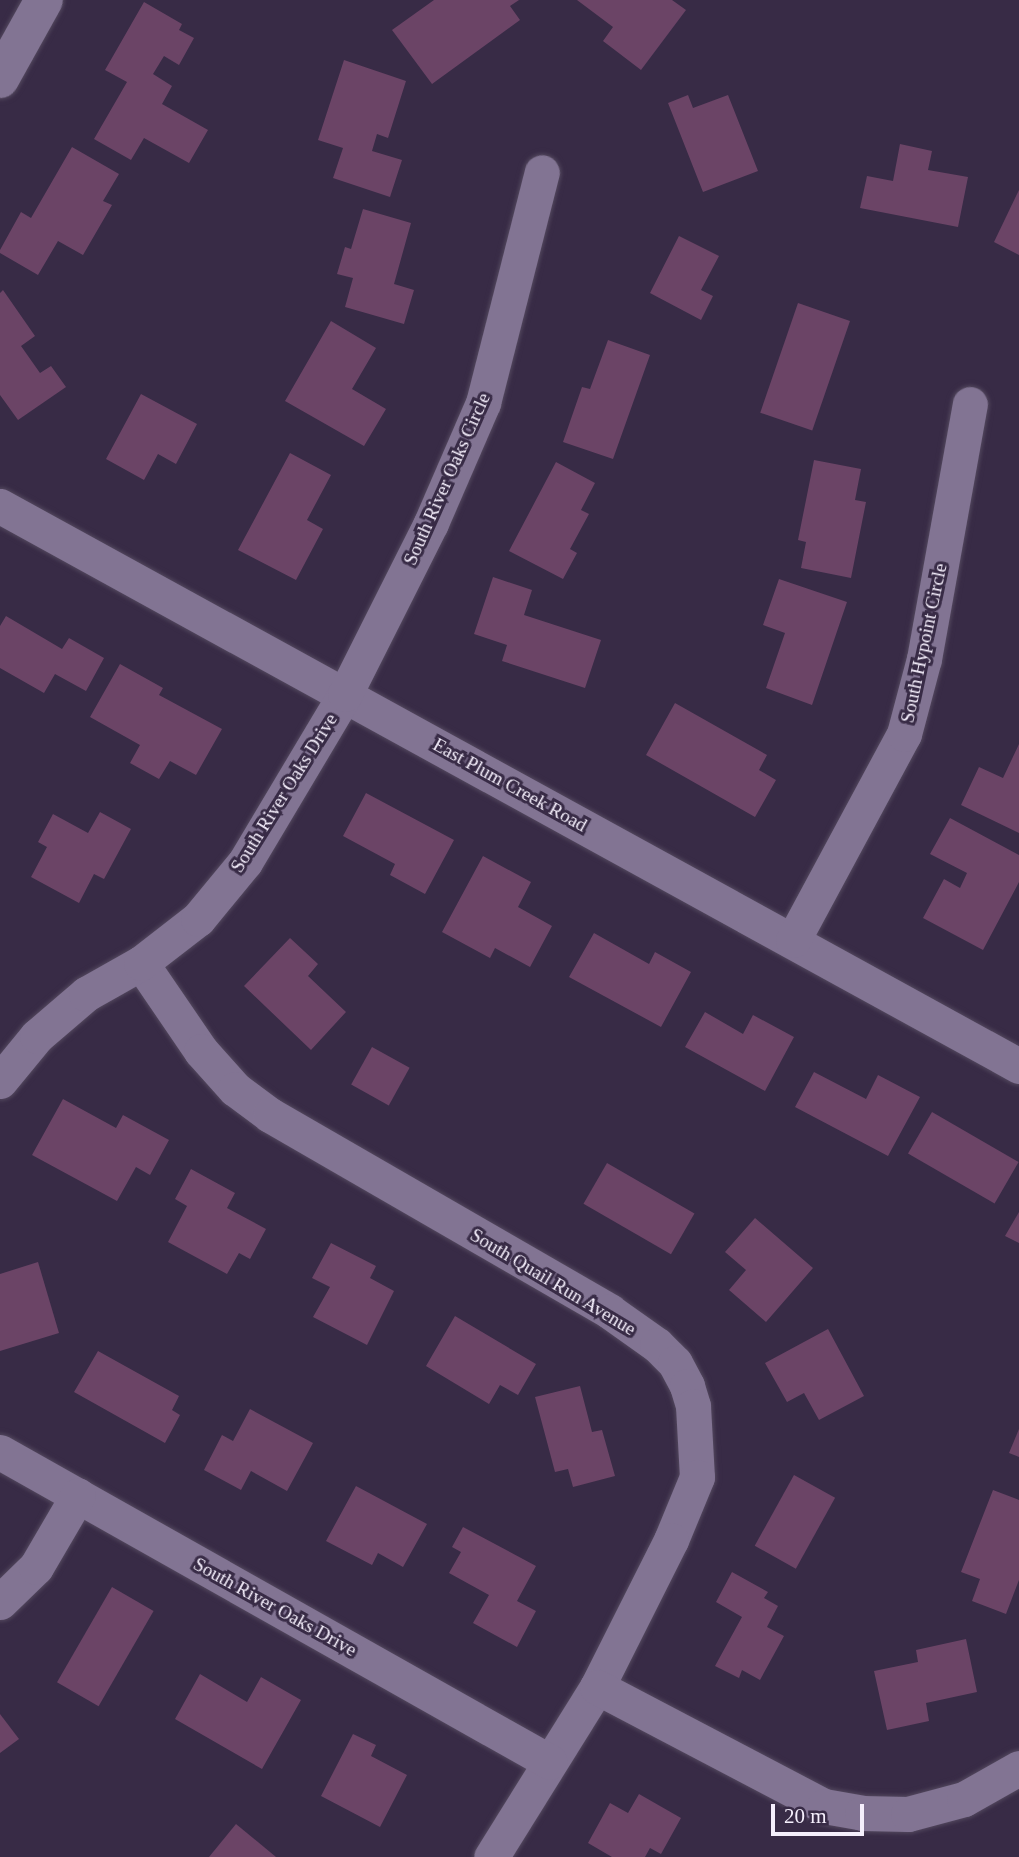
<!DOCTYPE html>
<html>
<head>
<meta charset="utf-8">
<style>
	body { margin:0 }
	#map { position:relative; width:1019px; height:1857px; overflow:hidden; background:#382b46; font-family:"Times New Roman",serif }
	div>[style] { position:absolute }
	.building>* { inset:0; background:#6b4466; transform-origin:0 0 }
	.roads { filter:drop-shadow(0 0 2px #53485e) drop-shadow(0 0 2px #53485e) }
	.minor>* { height:35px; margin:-17.5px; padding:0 17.5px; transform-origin:17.5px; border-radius:17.5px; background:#827493 }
	.tertiary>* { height:38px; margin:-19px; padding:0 19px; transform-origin:19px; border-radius:19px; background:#827493 }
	span { translate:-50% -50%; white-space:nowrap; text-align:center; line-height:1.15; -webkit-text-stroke:6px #382b46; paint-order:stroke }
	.street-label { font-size:19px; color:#f5effc }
	.scale { position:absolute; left:771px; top:1804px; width:93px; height:32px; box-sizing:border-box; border:4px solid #f5effc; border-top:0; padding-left:9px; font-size:21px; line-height:24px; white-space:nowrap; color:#f5effc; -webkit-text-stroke:5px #382b46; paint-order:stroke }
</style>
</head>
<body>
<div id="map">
	<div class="building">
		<div style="clip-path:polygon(434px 0,519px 0,510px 6px,520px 20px,432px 84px,392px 30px)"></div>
		<div style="clip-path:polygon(577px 0,672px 0,686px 10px,641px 70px,603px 41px,613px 27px)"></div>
		<div style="clip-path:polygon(144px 2px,182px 24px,179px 30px,194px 38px,179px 65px,164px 56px,153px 74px,172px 86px,162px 104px,208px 130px,189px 163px,144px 138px,131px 160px,94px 139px,127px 82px,105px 70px)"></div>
		<div style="clip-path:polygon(344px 60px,406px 81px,388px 138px,377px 134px,372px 151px,402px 160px,390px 197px,333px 178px,343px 148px,318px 140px)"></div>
		<div style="clip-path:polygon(688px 95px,693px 108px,728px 95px,758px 171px,703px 192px,668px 103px)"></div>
		<div style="clip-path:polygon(900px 144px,932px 151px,928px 170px,968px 177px,958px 227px,860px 208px,867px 176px,893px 181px)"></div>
		<div style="clip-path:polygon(72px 147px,119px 174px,103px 201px,112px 205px,83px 255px,58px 241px,38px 275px,0 253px,0 250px,21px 212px,31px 218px)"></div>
		<div style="clip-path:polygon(1019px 190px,1019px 255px,994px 242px)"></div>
		<div style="clip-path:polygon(363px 209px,411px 223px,394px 284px,414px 290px,404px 324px,345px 307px,353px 278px,337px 274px,345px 247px,351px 249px)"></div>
		<div style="clip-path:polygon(679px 236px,719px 256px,701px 290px,713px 296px,701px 320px,650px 293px)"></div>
		<div style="clip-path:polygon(3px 290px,35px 336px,21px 346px,40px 373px,51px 366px,66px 387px,18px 420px,0 395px,0 293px)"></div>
		<div style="left:798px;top:303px;width:55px;height:116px;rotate:19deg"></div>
		<div style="clip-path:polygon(331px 321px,376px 348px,352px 389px,386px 409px,364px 446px,285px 401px)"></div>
		<div style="clip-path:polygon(608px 340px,650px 355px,613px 459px,563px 442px,582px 387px,590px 389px)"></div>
		<div style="clip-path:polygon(141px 394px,197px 424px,176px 464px,158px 454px,144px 480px,106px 459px)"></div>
		<div style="clip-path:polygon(290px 453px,331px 475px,307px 520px,323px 529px,296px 580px,238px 550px)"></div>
		<div style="clip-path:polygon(814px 460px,861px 469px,855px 500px,866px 502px,851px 578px,801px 568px,806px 542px,798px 540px)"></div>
		<div style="clip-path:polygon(556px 462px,595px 483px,581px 510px,589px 514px,570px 549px,577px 553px,563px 579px,509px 551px)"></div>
		<div style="clip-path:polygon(493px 577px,532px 590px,524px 615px,601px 640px,585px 688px,502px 661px,507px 645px,474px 634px)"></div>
		<div style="clip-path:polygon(779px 579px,847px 602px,812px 705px,766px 688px,785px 633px,763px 625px)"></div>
		<div style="clip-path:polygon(6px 616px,62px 649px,69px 638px,104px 658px,86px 691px,55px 674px,44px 693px,0 668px,0 626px)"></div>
		<div style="clip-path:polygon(120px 664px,163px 688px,159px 695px,222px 729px,196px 775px,170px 761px,159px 779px,130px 763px,140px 745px,90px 717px)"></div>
		<div style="clip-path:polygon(675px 703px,767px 755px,759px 770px,776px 780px,755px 817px,646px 755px)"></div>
		<div style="clip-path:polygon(1019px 744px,1019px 833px,961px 805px,979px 767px,1003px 778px)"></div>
		<div style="clip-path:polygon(366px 793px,454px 840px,425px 894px,390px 875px,395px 864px,343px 836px)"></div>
		<div style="clip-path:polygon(100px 812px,131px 829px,104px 879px,94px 874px,79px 903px,31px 877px,47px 847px,38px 842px,53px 814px,88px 833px)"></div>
		<div style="clip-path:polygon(950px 818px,1019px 855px,1019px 882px,983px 950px,923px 918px,944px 879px,960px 888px,967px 873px,930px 854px)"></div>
		<div style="clip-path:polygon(483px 856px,531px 882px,518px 907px,552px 926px,530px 967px,495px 948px,490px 958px,442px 932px)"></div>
		<div style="clip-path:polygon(594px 933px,649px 964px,655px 952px,691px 972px,661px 1027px,569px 977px)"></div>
		<div style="clip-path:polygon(290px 938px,318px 964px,308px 976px,346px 1012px,311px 1050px,244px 986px)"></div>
		<div style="clip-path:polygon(705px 1012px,743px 1034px,753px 1015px,794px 1037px,765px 1091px,685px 1047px)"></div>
		<div style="left:372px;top:1047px;width:43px;height:43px;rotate:29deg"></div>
		<div style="clip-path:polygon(814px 1072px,866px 1099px,878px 1075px,920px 1097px,888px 1156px,795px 1107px)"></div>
		<div style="clip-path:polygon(63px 1099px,116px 1128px,123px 1115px,169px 1140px,150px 1175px,136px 1167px,117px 1201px,32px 1155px)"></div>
		<div style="left:932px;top:1112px;width:100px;height:48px;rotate:30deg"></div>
		<div style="left:607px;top:1163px;width:101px;height:47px;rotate:30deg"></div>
		<div style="clip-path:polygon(191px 1169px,235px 1193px,227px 1208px,266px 1229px,250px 1259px,239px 1253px,227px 1274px,168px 1242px,187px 1206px,175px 1199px)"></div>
		<div style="clip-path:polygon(1019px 1212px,1019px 1243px,1005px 1236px)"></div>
		<div style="clip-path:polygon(755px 1218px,813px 1268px,766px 1322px,729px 1290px,746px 1270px,725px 1252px)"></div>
		<div style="clip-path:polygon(331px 1243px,376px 1266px,370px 1278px,394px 1291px,367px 1345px,313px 1317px,330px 1287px,312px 1278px)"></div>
		<div style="clip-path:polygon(38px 1262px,59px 1333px,0 1351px,0 1274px)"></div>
		<div style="clip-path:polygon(455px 1316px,536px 1364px,518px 1395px,500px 1385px,489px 1404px,426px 1366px)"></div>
		<div style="clip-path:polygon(828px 1329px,864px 1396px,819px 1420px,804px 1393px,787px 1402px,765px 1363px)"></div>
		<div style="clip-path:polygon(98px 1351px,179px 1396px,172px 1410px,180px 1415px,165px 1443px,74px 1392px)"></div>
		<div style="clip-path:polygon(580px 1386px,592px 1432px,602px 1430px,615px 1476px,573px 1487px,568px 1469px,555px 1472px,535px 1397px)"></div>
		<div style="clip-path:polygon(250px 1409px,313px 1443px,287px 1491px,251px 1471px,241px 1490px,204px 1470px,222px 1435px,233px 1441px)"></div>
		<div style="clip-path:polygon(1019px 1429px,1019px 1457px,1009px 1453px)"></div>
		<div style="left:794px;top:1475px;width:47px;height:81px;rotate:29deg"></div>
		<div style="clip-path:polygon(356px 1486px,427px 1524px,403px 1567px,378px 1553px,372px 1565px,326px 1541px)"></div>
		<div style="clip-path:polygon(993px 1490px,1019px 1500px,1019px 1580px,1006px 1614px,972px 1601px,980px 1579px,961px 1572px)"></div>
		<div style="clip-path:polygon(463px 1527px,536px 1566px,517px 1601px,536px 1611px,517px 1647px,473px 1623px,489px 1595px,449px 1573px,461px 1552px,452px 1547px)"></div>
		<div style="clip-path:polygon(732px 1572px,768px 1592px,764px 1598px,778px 1606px,767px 1627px,784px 1636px,760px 1680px,742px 1670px,739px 1678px,715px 1666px,742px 1617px,716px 1602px)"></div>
		<div style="left:112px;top:1587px;width:48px;height:110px;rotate:30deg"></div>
		<div style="clip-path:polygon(966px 1639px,977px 1692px,926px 1703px,929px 1721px,887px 1730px,874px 1671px,918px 1662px,916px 1650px)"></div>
		<div style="clip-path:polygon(200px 1674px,247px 1702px,261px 1677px,301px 1700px,262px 1769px,175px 1719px)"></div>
		<div style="clip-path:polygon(0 1714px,19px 1739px,0 1753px)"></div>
		<div style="clip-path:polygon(353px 1734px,376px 1745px,371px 1756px,407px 1775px,380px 1827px,321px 1796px)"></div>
		<div style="clip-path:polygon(639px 1794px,681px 1818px,661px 1854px,650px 1848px,645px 1857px,612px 1857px,588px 1843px,610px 1803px,628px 1813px)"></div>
		<div style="clip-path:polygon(236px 1824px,276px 1857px,209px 1857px)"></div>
	</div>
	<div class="roads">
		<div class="minor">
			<div style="left:0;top:506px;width:1163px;rotate:28.79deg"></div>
			<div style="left:793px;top:940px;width:234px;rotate:-61.7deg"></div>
			<div style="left:904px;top:734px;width:78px;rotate:-75.1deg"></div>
			<div style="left:924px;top:659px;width:259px;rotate:-79.8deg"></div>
			<div style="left:141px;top:963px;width:107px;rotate:55.7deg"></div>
			<div style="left:201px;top:1051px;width:51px;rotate:48.2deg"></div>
			<div style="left:235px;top:1089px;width:44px;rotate:36.6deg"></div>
			<div style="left:270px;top:1115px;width:392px;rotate:30deg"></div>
			<div style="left:609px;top:1311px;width:59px;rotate:35.3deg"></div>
			<div style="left:657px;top:1345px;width:25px;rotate:45deg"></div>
			<div style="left:675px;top:1363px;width:26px;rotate:62deg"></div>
			<div style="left:687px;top:1386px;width:21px;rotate:73deg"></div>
			<div style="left:693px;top:1406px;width:71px;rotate:86.8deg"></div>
			<div style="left:697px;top:1477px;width:68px;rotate:112.4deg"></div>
			<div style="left:671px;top:1540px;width:165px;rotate:116.7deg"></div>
			<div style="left:597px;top:1687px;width:200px;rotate:121.9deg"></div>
			<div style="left:0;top:1081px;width:58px;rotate:-50.6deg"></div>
			<div style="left:37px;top:1036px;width:65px;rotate:-40.6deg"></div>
			<div style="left:86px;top:994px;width:63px;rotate:-29.4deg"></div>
			<div style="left:141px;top:963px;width:72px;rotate:-37.7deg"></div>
			<div style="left:198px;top:919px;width:74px;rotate:-50.5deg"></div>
			<div style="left:245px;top:862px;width:196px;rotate:-59.2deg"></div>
			<div style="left:345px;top:694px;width:191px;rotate:-63.3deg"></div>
			<div style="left:431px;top:523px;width:131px;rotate:-66.6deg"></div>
			<div style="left:483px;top:403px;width:238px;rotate:-75.7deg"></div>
			<div style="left:0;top:1452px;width:631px;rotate:29.41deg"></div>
			<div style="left:0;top:1602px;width:50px;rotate:-44.2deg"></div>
			<div style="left:36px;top:1567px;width:83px;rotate:-59.7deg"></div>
			<div style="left:597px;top:1687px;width:256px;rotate:27.7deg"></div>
			<div style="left:824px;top:1806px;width:39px;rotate:10deg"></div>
			<div style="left:862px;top:1813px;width:46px;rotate:1.2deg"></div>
			<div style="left:908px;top:1814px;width:58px;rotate:-15deg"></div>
			<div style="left:964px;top:1799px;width:63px;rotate:-29.4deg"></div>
		</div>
		<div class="tertiary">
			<div style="left:0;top:79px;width:90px;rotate:-60.9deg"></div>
		</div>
	</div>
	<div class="street-label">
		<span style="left:447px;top:479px;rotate:-66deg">South River Oaks Circle</span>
		<span style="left:924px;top:643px;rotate:-78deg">South Hypoint Circle</span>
		<span style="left:510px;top:785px;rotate:29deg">East Plum Creek Road</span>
		<span style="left:284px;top:793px;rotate:-58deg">South River Oaks Drive</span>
		<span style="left:553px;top:1282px;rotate:31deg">South Quail Run Avenue</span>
		<span style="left:275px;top:1607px;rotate:29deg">South River Oaks Drive</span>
	</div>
	<div class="scale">20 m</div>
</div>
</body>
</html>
